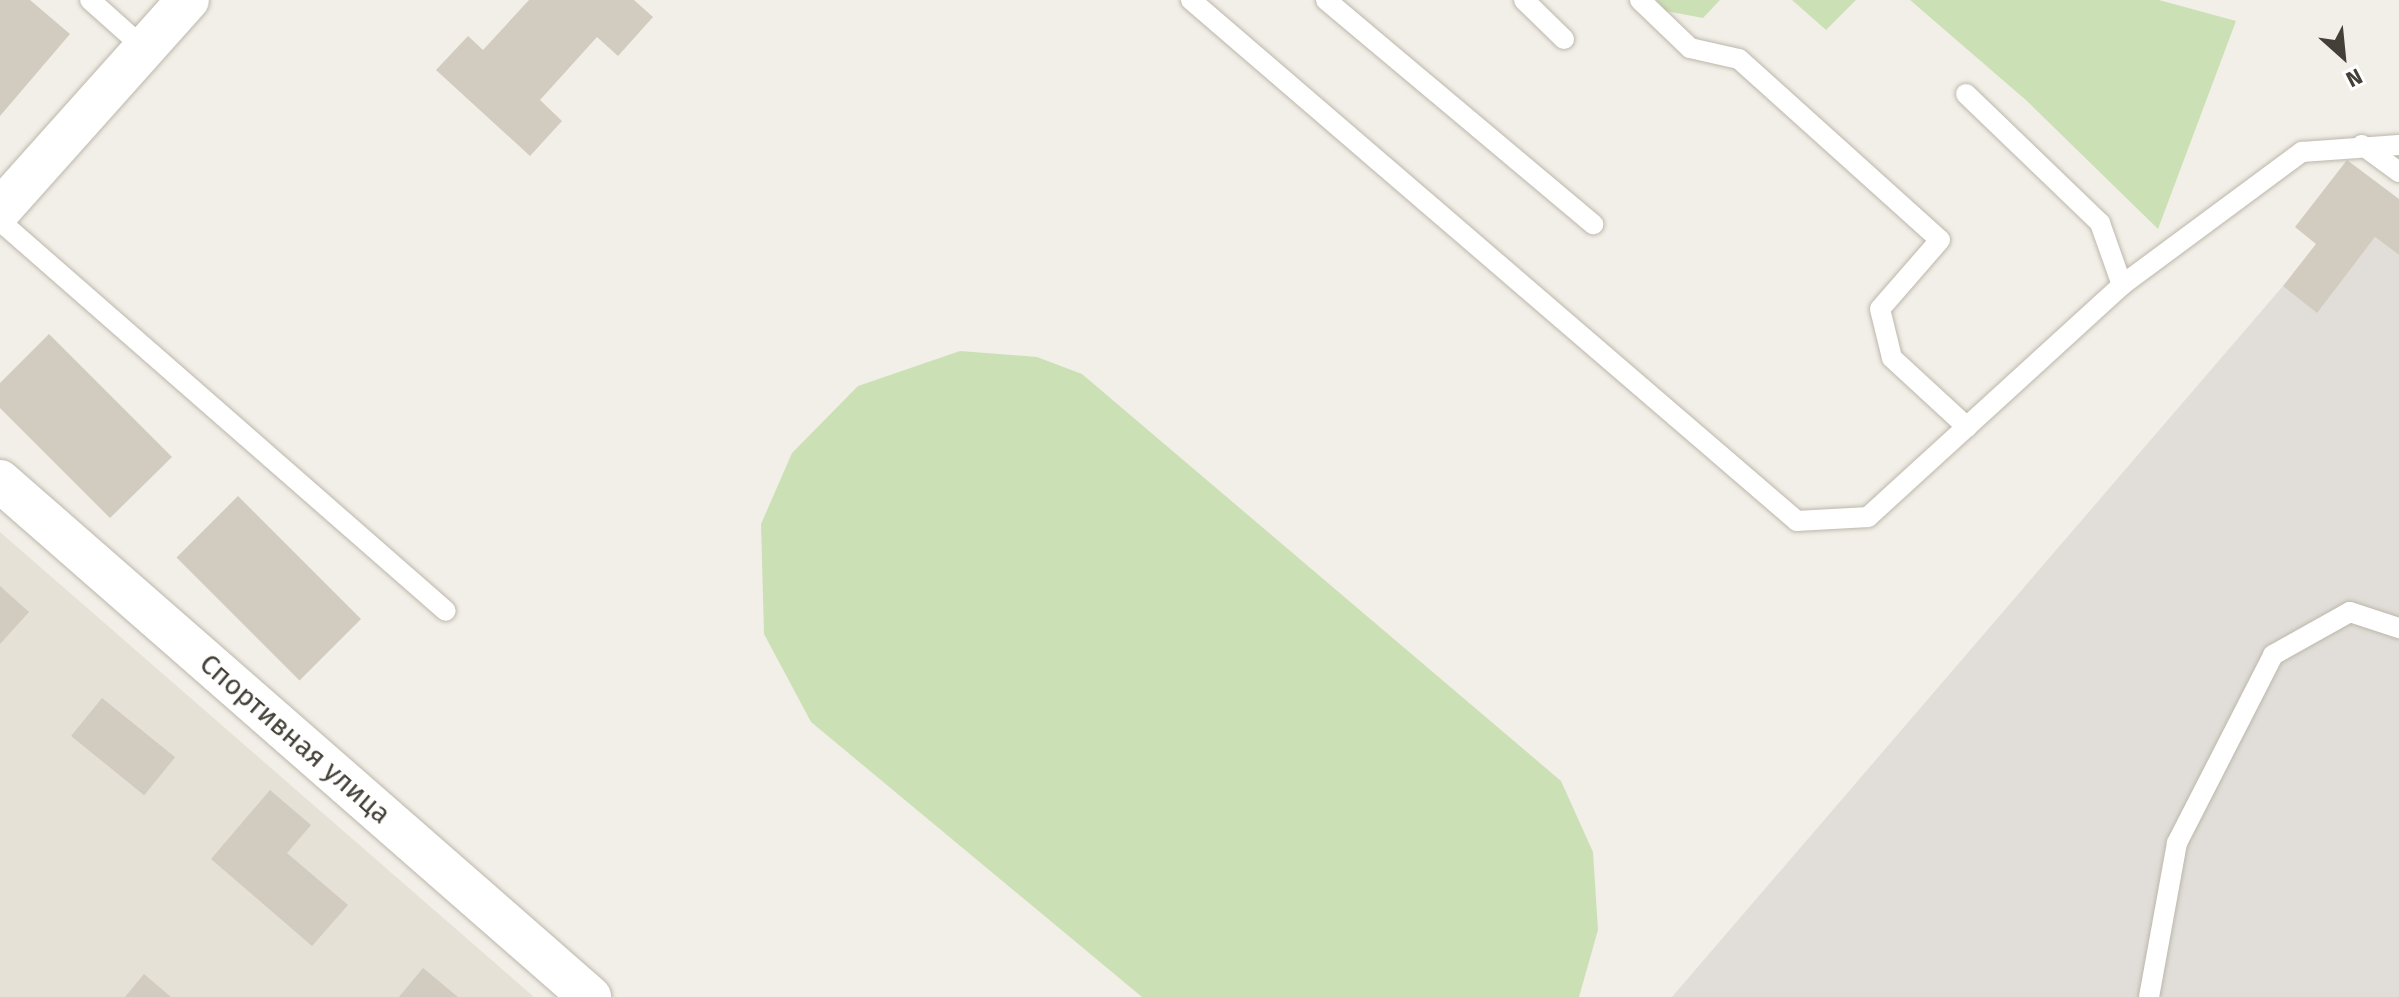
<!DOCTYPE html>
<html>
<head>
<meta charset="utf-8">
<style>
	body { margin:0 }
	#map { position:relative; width:2399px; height:997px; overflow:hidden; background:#f2efe8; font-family:"Fira Sans",sans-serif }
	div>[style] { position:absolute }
	.residential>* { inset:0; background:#e5e1d6 }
	.industrial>* { inset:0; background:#e1ded9 }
	.green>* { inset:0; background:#cbe1b5 }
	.building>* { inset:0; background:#d2cbbf; transform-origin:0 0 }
	.roads { filter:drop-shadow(0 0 2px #bcb7ab) drop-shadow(0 0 2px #bcb7ab) }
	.lane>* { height:20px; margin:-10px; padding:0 10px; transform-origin:10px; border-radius:10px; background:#fff }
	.street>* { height:42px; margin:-21px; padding:0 21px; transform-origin:21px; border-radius:21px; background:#fff }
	span { translate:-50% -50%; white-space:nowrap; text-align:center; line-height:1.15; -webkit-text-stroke:8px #fff; paint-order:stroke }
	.street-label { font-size:28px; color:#444037 }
	.north { position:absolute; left:2303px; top:16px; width:80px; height:80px; -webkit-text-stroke:6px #fff; paint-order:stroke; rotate:153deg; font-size:22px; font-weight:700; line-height:32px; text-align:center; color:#444037 }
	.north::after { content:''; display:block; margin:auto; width:28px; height:36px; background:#444037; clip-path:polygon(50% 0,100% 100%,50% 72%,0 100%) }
</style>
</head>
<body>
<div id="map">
	<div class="residential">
		<div style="clip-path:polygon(0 532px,534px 997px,0 997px)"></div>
	</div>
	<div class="industrial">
		<div style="clip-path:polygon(2375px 237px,2399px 255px,2399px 997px,1672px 997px,2283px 286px,2317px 312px)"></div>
	</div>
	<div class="green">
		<div style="clip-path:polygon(1656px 0,1720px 0,1703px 18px,1666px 11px)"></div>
		<div style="clip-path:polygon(1792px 0,1856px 0,1826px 30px)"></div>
		<div style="clip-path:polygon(1910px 0,2159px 0,2236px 21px,2158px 229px,2027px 101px)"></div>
		<div style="clip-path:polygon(960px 351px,1037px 357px,1082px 374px,1561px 781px,1593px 852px,1598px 930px,1579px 997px,1142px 997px,811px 722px,764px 634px,761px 524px,792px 453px,858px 386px)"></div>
	</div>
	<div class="building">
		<div style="clip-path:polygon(0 0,30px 0,70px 34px,0 116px)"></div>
		<div style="clip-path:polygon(529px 0,634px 0,653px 17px,618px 56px,597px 37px,540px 100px,562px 121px,530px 156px,436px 70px,468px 36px,483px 50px)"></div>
		<div style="clip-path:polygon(2347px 160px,2399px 199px,2399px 255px,2375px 237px,2317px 313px,2283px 286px,2316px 244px,2295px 227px)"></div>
		<div style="clip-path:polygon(49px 334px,172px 457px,110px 518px,0 408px,0 383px)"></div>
		<div style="left:238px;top:496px;width:174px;height:87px;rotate:45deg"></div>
		<div style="clip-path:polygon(0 586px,29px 612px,0 644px)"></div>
		<div style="left:102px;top:698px;width:94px;height:49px;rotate:39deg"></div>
		<div style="clip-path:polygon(270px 790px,311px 825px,287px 853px,348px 905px,312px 946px,211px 859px)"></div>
		<div style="clip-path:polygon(423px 968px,458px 997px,399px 997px)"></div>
		<div style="clip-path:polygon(144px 974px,171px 997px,125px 997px)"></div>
	</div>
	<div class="roads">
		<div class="lane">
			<div style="left:90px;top:0;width:74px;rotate:41.7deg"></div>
			<div style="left:1191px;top:0;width:799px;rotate:40.69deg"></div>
			<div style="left:1797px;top:521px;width:71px;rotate:-3.2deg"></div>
			<div style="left:1868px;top:517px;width:344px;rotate:-42.4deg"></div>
			<div style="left:2122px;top:285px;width:224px;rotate:-36.5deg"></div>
			<div style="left:2302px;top:152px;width:97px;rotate:-4.1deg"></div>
			<div style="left:1326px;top:0;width:349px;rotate:40deg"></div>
			<div style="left:1524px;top:0;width:56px;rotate:44.3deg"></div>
			<div style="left:1640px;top:0;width:69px;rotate:43.8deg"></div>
			<div style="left:1690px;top:48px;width:50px;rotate:12.7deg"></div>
			<div style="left:1739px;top:59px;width:270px;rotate:42deg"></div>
			<div style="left:1940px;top:240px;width:91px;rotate:131deg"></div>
			<div style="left:1880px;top:309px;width:50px;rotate:76.2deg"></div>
			<div style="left:1892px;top:358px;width:102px;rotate:42.6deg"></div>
			<div style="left:1966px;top:94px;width:186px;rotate:43.9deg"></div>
			<div style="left:2100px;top:223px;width:66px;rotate:70.5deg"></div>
			<div style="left:2362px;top:145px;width:46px;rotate:36.1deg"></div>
			<div style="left:0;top:221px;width:592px;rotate:41.17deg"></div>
			<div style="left:2149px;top:997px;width:157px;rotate:-79.7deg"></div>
			<div style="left:2177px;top:843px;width:211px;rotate:-62.9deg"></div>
			<div style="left:2273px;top:655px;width:88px;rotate:-29.2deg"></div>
			<div style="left:2350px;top:612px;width:52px;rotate:18.1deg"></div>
		</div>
		<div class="street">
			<div style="left:0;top:210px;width:282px;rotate:-48.2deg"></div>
			<div style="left:0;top:481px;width:784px;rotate:41.17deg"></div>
		</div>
	</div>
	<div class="street-label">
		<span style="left:295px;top:739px;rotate:41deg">Спортивная улица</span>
	</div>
	<div class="north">N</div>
</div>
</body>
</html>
